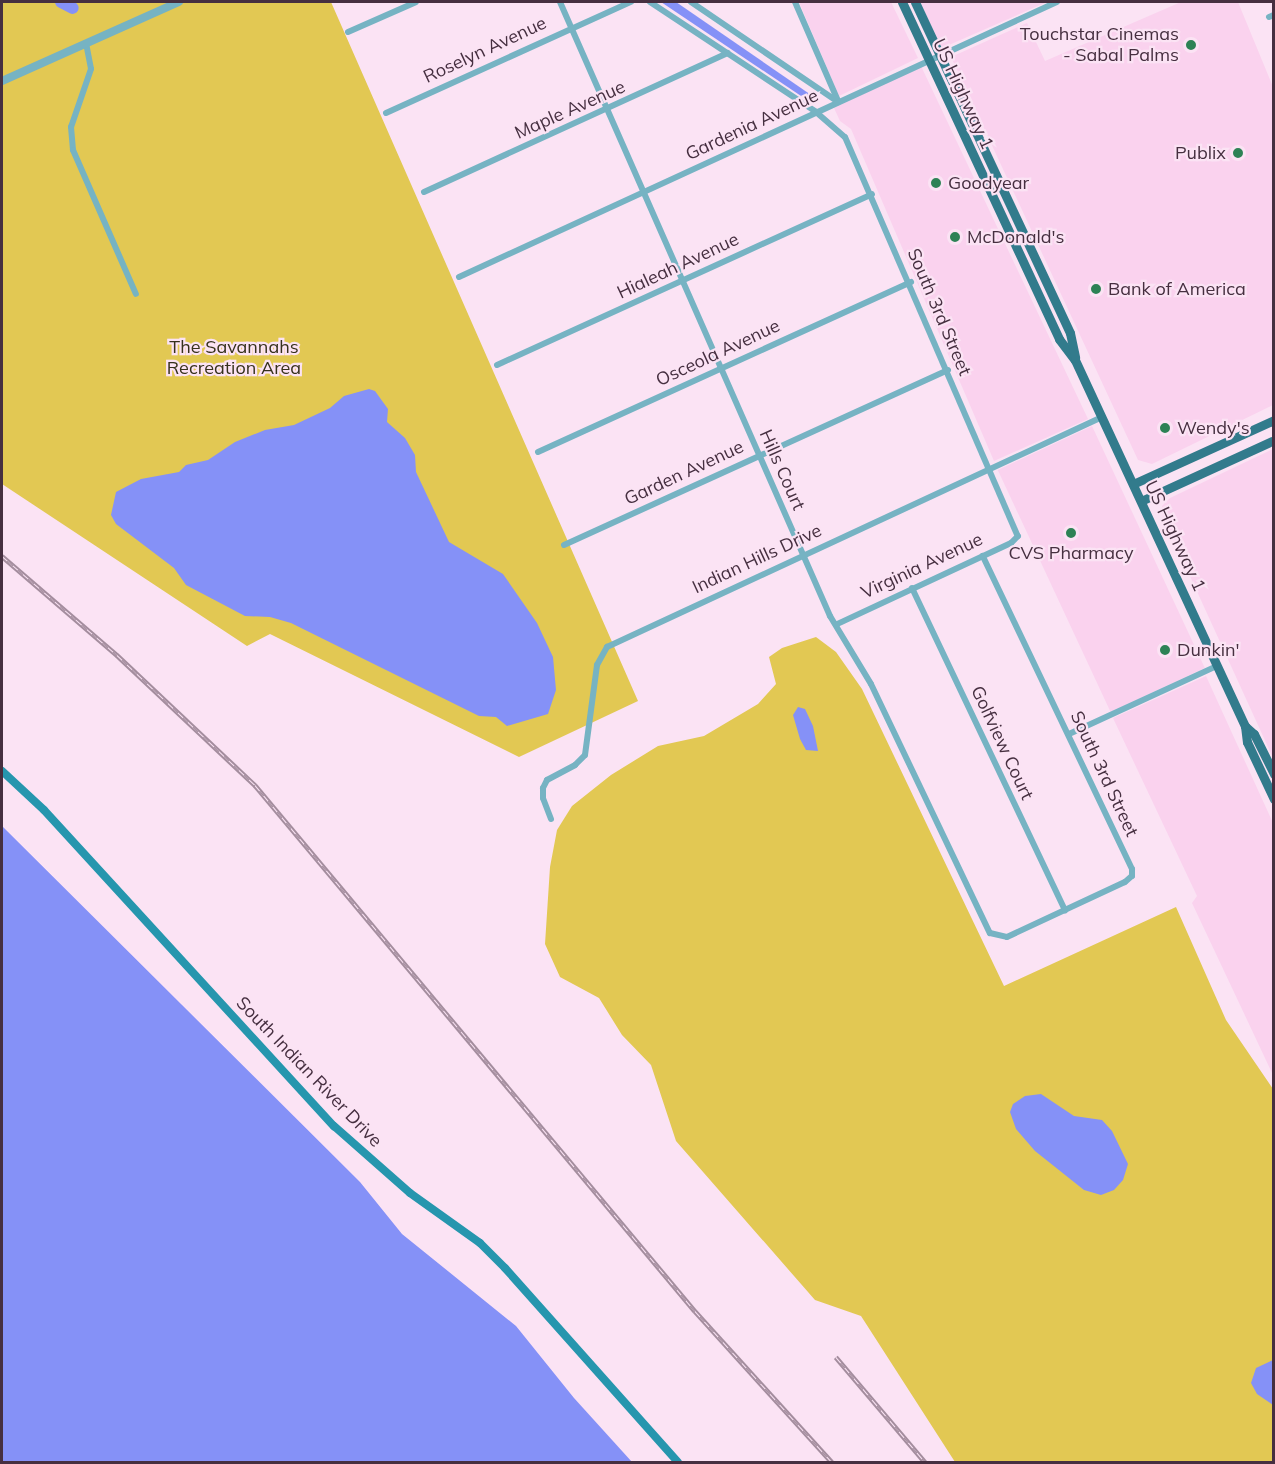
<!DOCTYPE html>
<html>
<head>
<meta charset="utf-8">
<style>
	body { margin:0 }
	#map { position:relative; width:1275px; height:1464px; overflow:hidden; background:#fbe3f4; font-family:Mulish,sans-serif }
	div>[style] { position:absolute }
	.built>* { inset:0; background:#fad2ee; transform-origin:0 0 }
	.green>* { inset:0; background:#e2c853 }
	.water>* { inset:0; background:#8591f7 }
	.river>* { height:12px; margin:-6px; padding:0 6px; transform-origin:6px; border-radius:6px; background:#8591f7 }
	.minor>* { height:6px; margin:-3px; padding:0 3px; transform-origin:3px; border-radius:3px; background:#76b3c3 }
	.tertiary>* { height:8px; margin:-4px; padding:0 4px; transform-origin:4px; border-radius:4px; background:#76b3c3 }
	.secondary>* { height:8px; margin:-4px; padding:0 4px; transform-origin:4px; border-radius:4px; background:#2696ae }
	.primary>* { height:9px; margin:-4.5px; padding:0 4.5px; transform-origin:4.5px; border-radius:4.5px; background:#327b8c }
	.rail>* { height:4.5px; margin-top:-2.25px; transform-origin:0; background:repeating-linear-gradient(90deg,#fbe3f4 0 7px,#a48d9e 0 14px); box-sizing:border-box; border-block:2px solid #a48d9e }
	.dots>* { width:16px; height:16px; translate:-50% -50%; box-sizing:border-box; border:3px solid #fbe3f4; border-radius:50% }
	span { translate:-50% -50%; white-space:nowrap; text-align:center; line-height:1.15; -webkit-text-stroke:4.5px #fbe3f4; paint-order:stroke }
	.poi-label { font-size:18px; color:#462f40 }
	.right { translate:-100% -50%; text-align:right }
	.left { translate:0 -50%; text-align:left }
	.street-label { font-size:18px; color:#462f40 }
	.park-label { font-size:18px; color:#36311c }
	.frame { position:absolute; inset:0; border:3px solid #462f40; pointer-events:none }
</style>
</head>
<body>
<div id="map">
	<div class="built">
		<div style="clip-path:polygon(799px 2px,891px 2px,918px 58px,839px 96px)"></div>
		<div style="clip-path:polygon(920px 2px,1047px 2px,942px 48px)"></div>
		<div style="clip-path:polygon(1181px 2px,1238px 2px,1273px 87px,1273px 405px,1152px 464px,1138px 460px,951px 57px,1027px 23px,1045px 61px)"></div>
		<div style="clip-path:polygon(921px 66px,1088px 419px,994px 461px,851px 129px,840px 121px,834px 108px)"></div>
		<div style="left:1092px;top:426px;width:267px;height:104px;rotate:65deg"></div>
		<div style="clip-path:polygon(1273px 449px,1273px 758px,1163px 517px,1162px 506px,1170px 498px)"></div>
		<div style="clip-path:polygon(1206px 676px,1273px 823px,1273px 1075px,1192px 903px,1197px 896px,1113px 718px)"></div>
	</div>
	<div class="green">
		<div style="clip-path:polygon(2px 2px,331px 2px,638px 701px,519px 757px,270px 634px,247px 646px,2px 484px)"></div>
		<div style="clip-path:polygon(816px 637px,836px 652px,862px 689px,1004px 986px,1176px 907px,1226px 1020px,1273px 1089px,1273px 1462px,955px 1462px,861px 1316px,815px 1300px,676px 1141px,651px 1065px,622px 1035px,599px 998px,560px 977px,545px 944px,550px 867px,557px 830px,572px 806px,611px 775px,658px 746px,704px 736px,758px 704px,776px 684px,769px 657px,782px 648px)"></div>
	</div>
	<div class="water">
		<div style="clip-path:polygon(661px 2px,676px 2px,814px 97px,810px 102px)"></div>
		<div style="clip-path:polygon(369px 389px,375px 391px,388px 409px,387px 422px,405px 438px,415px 455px,416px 472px,449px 542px,503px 574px,537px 623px,553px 657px,556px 690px,548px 714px,507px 726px,496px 717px,479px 716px,291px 623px,270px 617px,245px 616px,186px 585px,174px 568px,116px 524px,111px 515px,116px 492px,141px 479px,179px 472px,186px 465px,208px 460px,235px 442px,265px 430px,294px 425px,330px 408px,344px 396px)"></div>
		<div style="clip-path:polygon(798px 707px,805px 709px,813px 726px,818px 751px,806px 750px,800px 739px,793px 715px)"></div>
		<div style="clip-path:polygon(2px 826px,360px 1182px,402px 1234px,516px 1326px,574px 1398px,632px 1462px,2px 1462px)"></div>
		<div style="clip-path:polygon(1041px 1094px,1074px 1116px,1102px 1120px,1112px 1131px,1128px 1164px,1123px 1180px,1114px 1190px,1101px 1195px,1084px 1190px,1035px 1151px,1016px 1129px,1010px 1112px,1013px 1104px,1025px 1096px)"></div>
		<div style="clip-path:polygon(1273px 1360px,1274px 1360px,1273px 1405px,1257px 1394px,1251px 1383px,1256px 1368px)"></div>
	</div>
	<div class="river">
		<div style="left:61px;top:2px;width:13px;rotate:27deg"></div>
	</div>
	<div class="minor">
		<div style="left:560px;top:2px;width:671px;rotate:66.26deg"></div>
		<div style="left:830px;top:616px;width:79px;rotate:58.9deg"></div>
		<div style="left:871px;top:684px;width:276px;rotate:64.5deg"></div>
		<div style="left:990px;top:933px;width:17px;rotate:13deg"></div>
		<div style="left:1007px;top:937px;width:130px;rotate:-25deg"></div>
		<div style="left:1125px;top:882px;width:9px;rotate:-41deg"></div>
		<div style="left:1132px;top:876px;width:7px;rotate:-90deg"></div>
		<div style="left:1132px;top:869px;width:347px;rotate:-115.5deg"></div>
		<div style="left:650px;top:2px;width:199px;rotate:33.5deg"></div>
		<div style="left:816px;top:112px;width:38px;rotate:41deg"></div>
		<div style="left:845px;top:137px;width:435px;rotate:66.6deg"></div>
		<div style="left:1018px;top:536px;width:10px;rotate:135deg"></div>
		<div style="left:1011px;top:543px;width:192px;rotate:155deg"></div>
		<div style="left:691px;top:2px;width:178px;rotate:34.2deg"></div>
		<div style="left:795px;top:2px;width:108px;rotate:66.5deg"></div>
		<div style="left:1269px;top:17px;width:5px;rotate:-22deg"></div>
		<div style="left:348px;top:32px;width:74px;rotate:-23.8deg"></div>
		<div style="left:86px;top:43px;width:26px;rotate:79deg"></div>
		<div style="left:91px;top:69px;width:61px;rotate:109deg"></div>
		<div style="left:71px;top:127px;width:23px;rotate:85deg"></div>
		<div style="left:73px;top:150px;width:157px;rotate:66.4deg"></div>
		<div style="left:386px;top:113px;width:269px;rotate:-24.4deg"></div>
		<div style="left:424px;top:192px;width:334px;rotate:-24.6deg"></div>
		<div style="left:459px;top:277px;width:658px;rotate:-24.7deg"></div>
		<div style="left:497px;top:365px;width:412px;rotate:-24.5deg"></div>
		<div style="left:538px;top:452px;width:410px;rotate:-24.5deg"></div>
		<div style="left:564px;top:545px;width:422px;rotate:-24.5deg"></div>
		<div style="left:912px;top:588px;width:357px;rotate:64.6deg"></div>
		<div style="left:1069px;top:734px;width:163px;rotate:-24.7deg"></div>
		<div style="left:551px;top:819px;width:22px;rotate:-111deg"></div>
		<div style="left:543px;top:798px;width:10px;rotate:-90deg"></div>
		<div style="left:543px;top:788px;width:9px;rotate:-63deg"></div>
		<div style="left:547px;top:780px;width:32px;rotate:-28deg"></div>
		<div style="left:575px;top:765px;width:14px;rotate:-45deg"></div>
		<div style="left:585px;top:755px;width:91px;rotate:-82.4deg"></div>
		<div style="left:597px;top:665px;width:21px;rotate:-61deg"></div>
		<div style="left:607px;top:647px;width:546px;rotate:-24.92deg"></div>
	</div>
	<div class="tertiary">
		<div style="left:2px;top:81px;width:194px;rotate:-24.1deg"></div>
	</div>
	<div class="secondary">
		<div style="left:2px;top:771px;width:57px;rotate:42.9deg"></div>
		<div style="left:44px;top:810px;width:429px;rotate:47.5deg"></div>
		<div style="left:334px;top:1126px;width:101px;rotate:41.4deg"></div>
		<div style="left:410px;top:1193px;width:86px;rotate:35.5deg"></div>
		<div style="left:480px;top:1243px;width:35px;rotate:45deg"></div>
		<div style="left:505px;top:1268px;width:260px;rotate:48.3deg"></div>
	</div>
	<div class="primary">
		<div style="left:902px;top:2px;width:372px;rotate:65deg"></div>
		<div style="left:1059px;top:339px;width:26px;rotate:53deg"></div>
		<div style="left:1075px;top:360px;width:404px;rotate:65.1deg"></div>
		<div style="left:1245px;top:726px;width:12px;rotate:42deg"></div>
		<div style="left:1254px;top:734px;width:45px;rotate:63.4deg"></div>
		<div style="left:915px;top:2px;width:365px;rotate:64.9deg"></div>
		<div style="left:1070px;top:333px;width:25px;rotate:78deg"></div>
		<div style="left:1133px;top:484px;width:155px;rotate:-24.4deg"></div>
		<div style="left:1141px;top:501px;width:146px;rotate:-24.6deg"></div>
		<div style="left:1245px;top:726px;width:16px;rotate:83deg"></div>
		<div style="left:1247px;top:742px;width:63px;rotate:64.7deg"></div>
	</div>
	<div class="rail">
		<div style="left:2px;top:556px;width:152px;rotate:40.7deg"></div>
		<div style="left:117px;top:655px;width:190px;rotate:43.3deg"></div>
		<div style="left:255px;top:785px;width:686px;rotate:50.09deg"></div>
		<div style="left:695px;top:1311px;width:204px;rotate:47.8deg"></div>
		<div style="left:836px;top:1357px;width:138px;rotate:49.7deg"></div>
	</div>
	<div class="dots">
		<div style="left:1191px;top:45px;background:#2d8255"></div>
		<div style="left:1238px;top:153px;background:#2d8255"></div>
		<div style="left:936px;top:183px;background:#2d8255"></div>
		<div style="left:955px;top:237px;background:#2d8255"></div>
		<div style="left:1096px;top:289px;background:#2d8255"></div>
		<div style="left:1165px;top:428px;background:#2d8255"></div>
		<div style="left:1071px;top:533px;background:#2d8255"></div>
		<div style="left:1165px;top:650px;background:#2d8255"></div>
	</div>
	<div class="poi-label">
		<span class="right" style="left:1179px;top:45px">Touchstar Cinemas<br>- Sabal Palms</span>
		<span class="right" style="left:1226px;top:153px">Publix</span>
		<span class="left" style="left:948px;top:183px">Goodyear</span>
		<span class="left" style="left:967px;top:237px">McDonald's</span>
		<span class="left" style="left:1108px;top:289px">Bank of America</span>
		<span class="left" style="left:1177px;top:428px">Wendy's</span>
		<span style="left:1071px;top:553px">CVS Pharmacy</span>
		<span class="left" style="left:1177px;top:650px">Dunkin'</span>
	</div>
	<div class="street-label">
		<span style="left:485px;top:50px;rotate:-25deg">Roselyn Avenue</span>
		<span style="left:963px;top:94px;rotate:65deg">US Highway 1</span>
		<span style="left:570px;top:110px;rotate:-24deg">Maple Avenue</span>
		<span style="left:752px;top:125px;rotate:-25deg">Gardenia Avenue</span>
		<span style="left:678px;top:266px;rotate:-25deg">Hialeah Avenue</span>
		<span style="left:939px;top:312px;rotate:67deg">South 3rd Street</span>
		<span style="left:718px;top:353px;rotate:-25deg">Osceola Avenue</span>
		<span style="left:782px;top:470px;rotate:66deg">Hills Court</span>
		<span style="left:684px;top:473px;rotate:-25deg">Garden Avenue</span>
		<span style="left:1175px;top:536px;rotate:65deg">US Highway 1</span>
		<span style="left:757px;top:559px;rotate:-25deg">Indian Hills Drive</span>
		<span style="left:922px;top:566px;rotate:-25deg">Virginia Avenue</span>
		<span style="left:1002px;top:743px;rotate:65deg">Golfview Court</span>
		<span style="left:1104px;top:774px;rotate:65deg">South 3rd Street</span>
		<span style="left:309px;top:1072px;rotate:46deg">South Indian River Drive</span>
	</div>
	<div class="park-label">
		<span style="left:234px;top:358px">The Savannahs<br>Recreation Area</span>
	</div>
	<div class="frame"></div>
</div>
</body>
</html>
